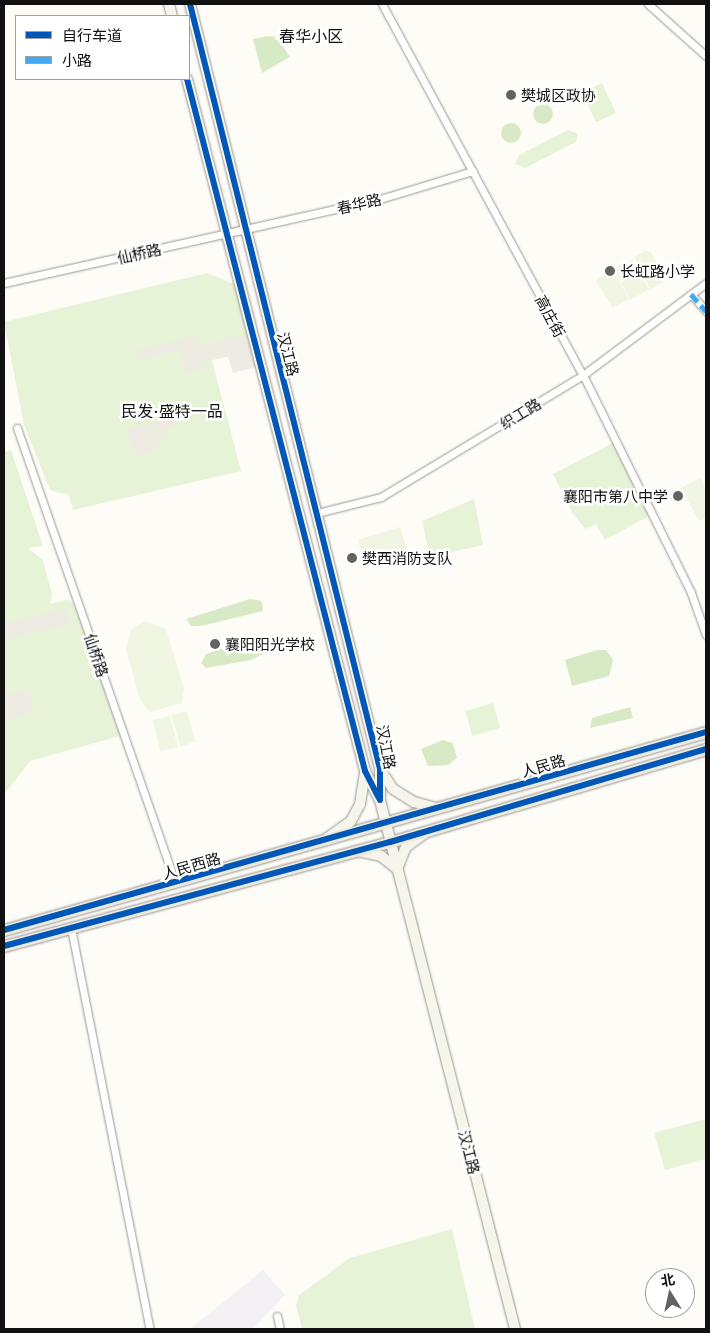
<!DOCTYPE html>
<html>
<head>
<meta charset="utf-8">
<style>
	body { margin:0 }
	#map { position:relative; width:710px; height:1333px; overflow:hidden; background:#fdfcf7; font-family:Literata,"Noto Sans SC",serif }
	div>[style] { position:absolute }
	.industrial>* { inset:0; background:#f5f0f3 }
	.green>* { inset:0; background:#e7f3d7; transform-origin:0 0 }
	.forest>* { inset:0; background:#d8eac5 }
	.round { border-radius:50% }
	.pitch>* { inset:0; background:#f0f6e1; transform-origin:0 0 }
	.plaza>* { inset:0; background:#edebe2; transform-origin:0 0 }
	.roads { filter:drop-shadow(0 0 1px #979795) drop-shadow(0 0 1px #979795) }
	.minor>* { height:7px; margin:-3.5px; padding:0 3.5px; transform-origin:3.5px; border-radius:3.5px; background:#fffffe }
	.secondary>* { height:10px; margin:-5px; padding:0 5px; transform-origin:5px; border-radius:5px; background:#f6f4eb }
	.primary>* { height:11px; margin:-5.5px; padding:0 5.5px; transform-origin:5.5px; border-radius:5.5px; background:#ede9dc }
	.quiet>* { height:5px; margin-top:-2.5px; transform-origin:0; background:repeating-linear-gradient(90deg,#3fa9f5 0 10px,transparent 0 15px) }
	.cycleway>* { height:6px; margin:-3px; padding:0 3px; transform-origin:3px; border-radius:3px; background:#0057b8 }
	.dots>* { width:14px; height:14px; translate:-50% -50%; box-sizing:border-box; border:2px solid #fff; border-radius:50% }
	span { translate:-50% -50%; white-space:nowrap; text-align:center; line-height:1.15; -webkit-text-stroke:5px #fff; paint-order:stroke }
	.poi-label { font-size:15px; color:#111 }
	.left { translate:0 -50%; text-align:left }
	.right { translate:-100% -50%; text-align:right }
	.street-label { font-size:15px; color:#111 }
	.neighbourhood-label { font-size:16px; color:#111 }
	.frame { position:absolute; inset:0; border:5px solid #111; pointer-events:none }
	.legend { position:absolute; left:15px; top:15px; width:175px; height:65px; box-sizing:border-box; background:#fff; border:1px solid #a0a0a0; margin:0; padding:6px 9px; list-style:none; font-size:15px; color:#111 }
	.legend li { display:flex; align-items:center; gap:10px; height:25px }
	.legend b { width:25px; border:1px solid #a0a0a0 }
	.north { position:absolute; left:645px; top:1268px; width:50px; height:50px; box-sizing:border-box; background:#fff; border:1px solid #a0a0a0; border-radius:50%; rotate:350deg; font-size:14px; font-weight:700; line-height:20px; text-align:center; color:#111 }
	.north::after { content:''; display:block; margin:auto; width:18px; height:22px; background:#646362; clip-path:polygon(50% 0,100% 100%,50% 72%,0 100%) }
</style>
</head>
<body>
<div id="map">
	<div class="industrial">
		<div style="clip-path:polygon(263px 1270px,285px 1295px,252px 1329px,190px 1329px)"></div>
	</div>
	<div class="green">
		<div style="left:602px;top:83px;width:33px;height:22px;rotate:65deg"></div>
		<div style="clip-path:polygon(568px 130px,578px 134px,576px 142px,525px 168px,515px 164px,519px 155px)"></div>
		<div style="clip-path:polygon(207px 273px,239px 286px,256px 351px,212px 360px,241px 471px,73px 510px,69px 495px,50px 490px,24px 425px,4px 322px)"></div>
		<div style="clip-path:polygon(613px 443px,649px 516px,605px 540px,596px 524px,586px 529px,573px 514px,553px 474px)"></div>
		<div style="clip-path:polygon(11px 450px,43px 546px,28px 548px,43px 560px,52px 594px,50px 604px,69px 599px,76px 608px,120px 736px,30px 761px,4px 795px,4px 452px)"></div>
		<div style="clip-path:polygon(474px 499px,483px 545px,430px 557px,422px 521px)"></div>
		<div style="left:493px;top:703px;width:26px;height:29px;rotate:74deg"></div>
		<div style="clip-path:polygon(706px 1119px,706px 1159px,665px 1170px,654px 1133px)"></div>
		<div style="clip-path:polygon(452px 1229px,475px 1329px,302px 1329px,296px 1306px,299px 1295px,350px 1258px)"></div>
	</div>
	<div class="forest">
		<div style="clip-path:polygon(268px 36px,277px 37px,290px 57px,262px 73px,253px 39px)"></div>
		<div class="round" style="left:533px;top:104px;width:20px;height:20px"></div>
		<div class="round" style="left:501px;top:123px;width:20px;height:20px"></div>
		<div style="clip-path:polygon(250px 599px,262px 601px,263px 611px,201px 626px,191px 626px,186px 619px)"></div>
		<div style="clip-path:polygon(253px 638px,262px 640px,265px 653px,251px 660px,206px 668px,201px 663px,206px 654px)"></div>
		<div style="clip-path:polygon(597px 650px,606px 650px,613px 660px,609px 676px,572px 686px,565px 660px)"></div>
		<div style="clip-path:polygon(630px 707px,633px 718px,590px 728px,592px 718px)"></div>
		<div style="clip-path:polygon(443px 740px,453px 743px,457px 758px,448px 765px,428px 766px,421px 749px)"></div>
	</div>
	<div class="pitch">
		<div style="clip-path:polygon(645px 251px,651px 252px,664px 276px,663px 282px,650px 289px,634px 257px)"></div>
		<div style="left:632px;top:259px;width:35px;height:21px;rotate:61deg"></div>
		<div style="clip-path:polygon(612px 268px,629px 299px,613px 308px,596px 281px)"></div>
		<div style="clip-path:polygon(700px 478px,706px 490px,706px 517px,699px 521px,681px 488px)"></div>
		<div style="left:400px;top:527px;width:24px;height:44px;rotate:73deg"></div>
		<div style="clip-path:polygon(145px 621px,166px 629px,184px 688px,182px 703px,150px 712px,140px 700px,126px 649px,131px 630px)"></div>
		<div style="left:187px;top:711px;width:32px;height:16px;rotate:74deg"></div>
		<div style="left:170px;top:716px;width:32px;height:18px;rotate:76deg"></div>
	</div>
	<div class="plaza">
		<div style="clip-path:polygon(251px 333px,260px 366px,233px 373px,228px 356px,203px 362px,205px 369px,185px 373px,179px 350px,137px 361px,134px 351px,196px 335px,199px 345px)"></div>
		<div style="clip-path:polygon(176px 417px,178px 424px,169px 429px,153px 451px,135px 457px,127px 429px)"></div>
		<div style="left:66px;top:608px;width:17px;height:64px;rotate:77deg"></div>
		<div style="clip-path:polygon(27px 689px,33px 713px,4px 721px,4px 695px)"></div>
	</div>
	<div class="roads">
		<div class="minor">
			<div style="left:382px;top:4px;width:422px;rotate:61.6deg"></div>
			<div style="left:583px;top:375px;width:243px;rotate:63.6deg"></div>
			<div style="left:691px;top:593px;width:45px;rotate:70.3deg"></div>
			<div style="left:648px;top:4px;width:78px;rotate:41.9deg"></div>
			<div style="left:4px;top:283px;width:385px;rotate:-12.6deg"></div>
			<div style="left:380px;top:199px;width:97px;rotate:-16.8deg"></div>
			<div style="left:691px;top:294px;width:23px;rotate:49deg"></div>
			<div style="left:17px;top:428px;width:481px;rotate:70.8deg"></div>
			<div style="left:317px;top:513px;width:66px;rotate:-14deg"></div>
			<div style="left:381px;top:497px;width:236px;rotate:-31.1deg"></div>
			<div style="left:583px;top:375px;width:154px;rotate:-36.8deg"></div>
			<div style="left:71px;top:928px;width:409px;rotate:78.9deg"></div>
			<div style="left:277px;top:1316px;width:13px;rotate:77deg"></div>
		</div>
		<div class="secondary">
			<div style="left:169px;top:4px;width:12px;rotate:76deg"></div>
			<div style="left:190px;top:4px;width:788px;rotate:76.05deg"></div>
			<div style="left:380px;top:769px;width:30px;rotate:90deg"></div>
			<div style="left:187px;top:79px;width:715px;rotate:75.57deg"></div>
			<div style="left:365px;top:771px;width:33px;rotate:63deg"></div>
			<div style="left:380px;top:800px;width:546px;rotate:75.68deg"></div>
			<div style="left:380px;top:769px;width:24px;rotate:57deg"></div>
			<div style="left:393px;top:789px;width:25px;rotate:32deg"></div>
			<div style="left:414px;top:802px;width:24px;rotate:15deg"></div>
			<div style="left:327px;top:838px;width:29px;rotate:-35deg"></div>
			<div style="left:351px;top:821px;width:19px;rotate:-62deg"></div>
			<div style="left:360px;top:804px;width:33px;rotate:-81deg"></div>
			<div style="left:358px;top:851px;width:24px;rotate:12deg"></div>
			<div style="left:381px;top:856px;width:21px;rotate:39deg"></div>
			<div style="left:397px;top:869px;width:24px;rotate:-68deg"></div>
			<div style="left:406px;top:847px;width:26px;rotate:-36deg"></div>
		</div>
		<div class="primary">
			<div style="left:4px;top:930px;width:729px;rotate:-15.75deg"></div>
			<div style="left:4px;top:946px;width:400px;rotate:-15.1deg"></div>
			<div style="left:390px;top:842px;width:329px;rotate:-16.4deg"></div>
		</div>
	</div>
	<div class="quiet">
		<div style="left:691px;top:294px;width:23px;rotate:49deg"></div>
	</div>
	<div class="cycleway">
		<div style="left:190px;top:4px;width:788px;rotate:76.05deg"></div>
		<div style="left:380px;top:769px;width:31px;rotate:90deg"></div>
		<div style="left:187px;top:79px;width:715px;rotate:75.57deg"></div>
		<div style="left:365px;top:771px;width:30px;rotate:63deg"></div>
		<div style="left:4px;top:930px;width:729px;rotate:-15.75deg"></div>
		<div style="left:4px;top:946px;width:400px;rotate:-15.1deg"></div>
		<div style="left:390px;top:842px;width:329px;rotate:-16.4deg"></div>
	</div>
	<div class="dots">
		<div style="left:511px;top:95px;background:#646362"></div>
		<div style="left:610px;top:271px;background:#646362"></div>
		<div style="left:678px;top:496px;background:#646362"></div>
		<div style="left:352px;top:558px;background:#646362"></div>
		<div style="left:215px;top:644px;background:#646362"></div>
	</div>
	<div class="poi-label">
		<span class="left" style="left:521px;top:95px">樊城区政协</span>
		<span class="left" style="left:620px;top:271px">长虹路小学</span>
		<span class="right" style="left:668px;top:496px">襄阳市第八中学</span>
		<span class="left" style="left:362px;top:558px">樊西消防支队</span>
		<span class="left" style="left:225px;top:644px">襄阳阳光学校</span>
	</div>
	<div class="street-label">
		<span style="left:359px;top:203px;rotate:-13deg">春华路</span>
		<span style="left:139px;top:253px;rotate:-13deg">仙桥路</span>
		<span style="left:551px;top:316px;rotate:62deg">高庄街</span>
		<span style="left:289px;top:354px;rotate:76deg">汉江路</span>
		<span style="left:520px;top:413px;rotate:-31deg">织工路</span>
		<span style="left:97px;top:655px;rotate:71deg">仙桥路</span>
		<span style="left:387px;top:747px;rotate:79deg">汉江路</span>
		<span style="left:543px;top:765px;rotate:-16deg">人民路</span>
		<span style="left:191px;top:865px;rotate:-16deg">人民西路</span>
		<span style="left:470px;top:1152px;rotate:76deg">汉江路</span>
	</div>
	<div class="neighbourhood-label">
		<span style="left:311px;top:35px">春华小区</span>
		<span style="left:172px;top:410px">民发·盛特一品</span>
	</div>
	<div class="frame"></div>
	<ul class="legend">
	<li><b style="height:6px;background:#0057b8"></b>自行车道</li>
	<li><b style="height:6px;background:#3fa9f5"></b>小路</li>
	</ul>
	<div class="north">北</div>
</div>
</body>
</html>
